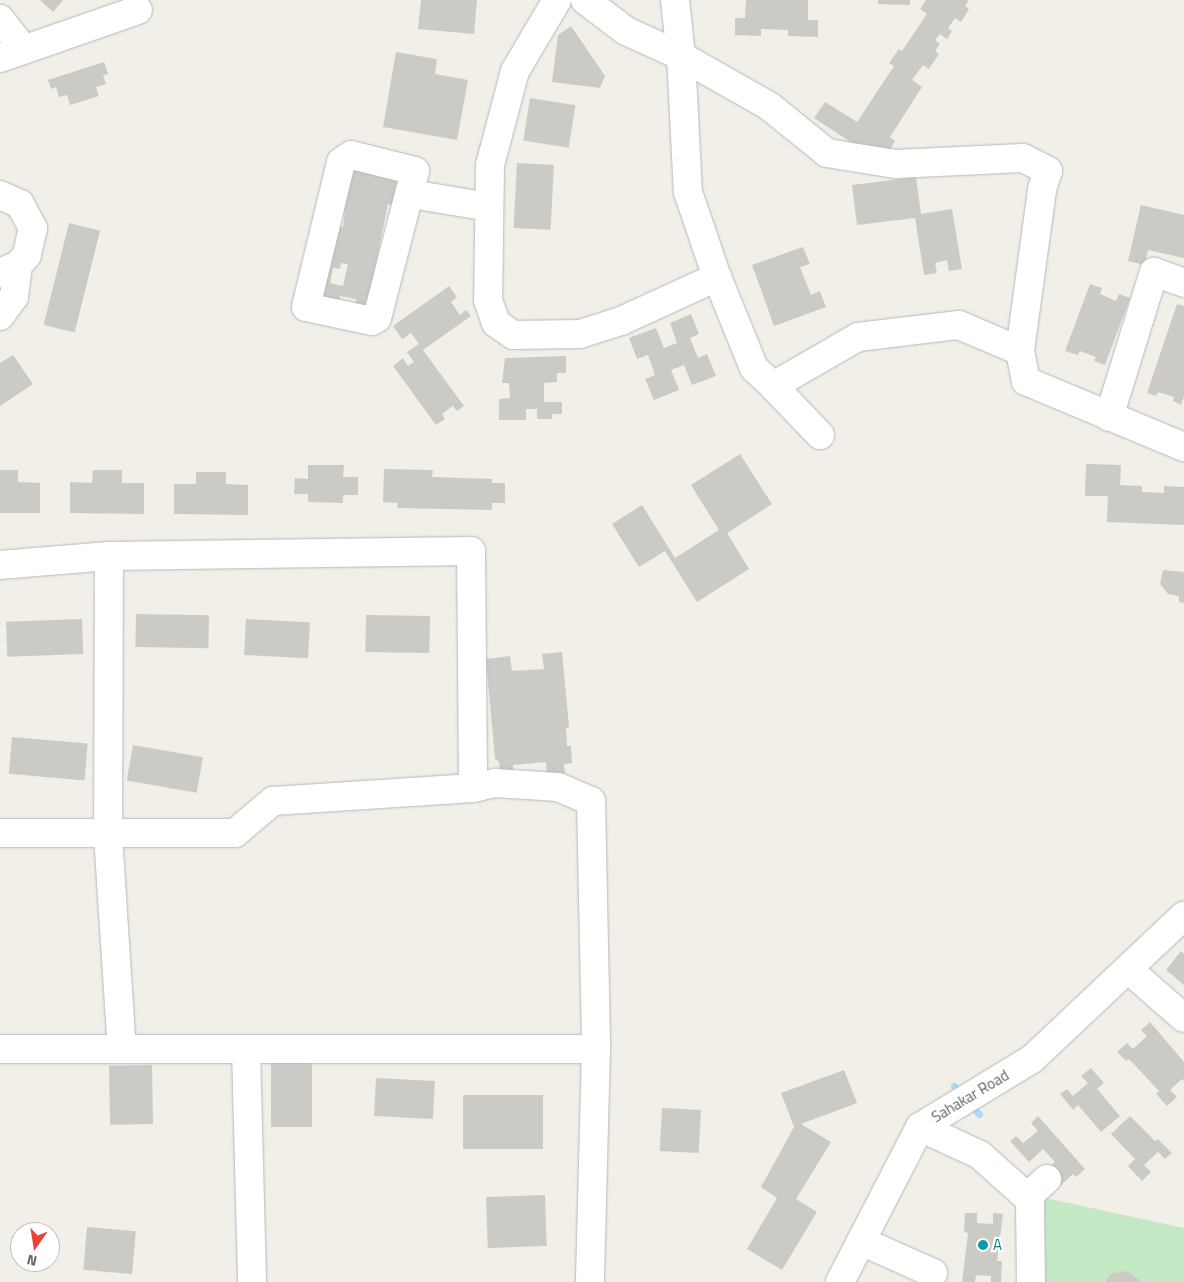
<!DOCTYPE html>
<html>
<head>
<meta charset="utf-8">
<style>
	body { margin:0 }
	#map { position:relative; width:1184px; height:1282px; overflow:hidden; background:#f1efe8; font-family:"Titillium Web",sans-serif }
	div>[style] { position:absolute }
	.green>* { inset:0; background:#c5e8c5 }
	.stream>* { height:7px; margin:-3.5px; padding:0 3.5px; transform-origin:3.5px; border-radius:3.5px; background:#aadaff }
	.building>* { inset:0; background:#cccac5; transform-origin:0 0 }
	.roads { filter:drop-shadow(0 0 1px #b5b8bc) drop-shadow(0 0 1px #b5b8bc) }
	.minor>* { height:28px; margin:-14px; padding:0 14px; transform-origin:14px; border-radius:14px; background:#fff }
	.dots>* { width:14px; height:14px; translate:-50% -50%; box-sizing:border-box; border:2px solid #fff; border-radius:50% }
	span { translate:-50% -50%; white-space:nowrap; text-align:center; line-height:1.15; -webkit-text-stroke:4.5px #fff; paint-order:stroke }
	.street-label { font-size:15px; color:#5f6368 }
	.culture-label { font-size:15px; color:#0d838f }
	.left { translate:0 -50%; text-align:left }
	.north { position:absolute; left:10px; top:1222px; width:50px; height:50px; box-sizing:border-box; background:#fff; border:1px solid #bfc1c3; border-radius:50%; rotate:193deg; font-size:14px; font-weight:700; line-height:20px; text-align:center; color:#5f6368 }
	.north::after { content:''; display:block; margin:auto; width:18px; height:22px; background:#ea4335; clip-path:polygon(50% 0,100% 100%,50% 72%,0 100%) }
</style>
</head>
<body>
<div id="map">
	<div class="green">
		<div style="clip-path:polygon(1036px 1196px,1184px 1228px,1184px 1282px,1037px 1282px)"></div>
	</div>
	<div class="stream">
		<div style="left:954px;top:1086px;width:12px;rotate:48deg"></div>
		<div style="left:969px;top:1103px;width:15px;rotate:48deg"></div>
	</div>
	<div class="building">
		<div style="clip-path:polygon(40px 0,63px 0,53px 12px)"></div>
		<div style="clip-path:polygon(421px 0,477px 0,474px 34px,418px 29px)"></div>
		<div style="clip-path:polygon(746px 0,808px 0,808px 20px,818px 20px,818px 37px,788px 36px,788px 30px,761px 29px,761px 36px,735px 35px,735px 18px,745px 18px)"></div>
		<div style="clip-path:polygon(878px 0,910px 0,910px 5px,878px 4px)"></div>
		<div style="clip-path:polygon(926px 0,969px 0,965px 6px,969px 9px,961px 22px,955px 18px,948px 28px,952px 31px,947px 39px,940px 34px,935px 40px,940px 44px,935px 51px,939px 54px,929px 69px,923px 65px,912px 80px,922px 87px,890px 137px,895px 141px,888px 153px,878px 147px,872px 156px,814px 118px,825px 102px,857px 122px,894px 66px,889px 63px,899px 49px,902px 51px,927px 14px,920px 9px)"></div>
		<div style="clip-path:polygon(571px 26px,605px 76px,600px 88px,552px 82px,558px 35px)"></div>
		<div style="clip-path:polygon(396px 52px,437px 59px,435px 74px,468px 80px,457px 140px,383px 127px)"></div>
		<div style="clip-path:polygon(104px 62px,108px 74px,103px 76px,106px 84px,96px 87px,99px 96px,70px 105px,67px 95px,59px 97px,56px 87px,51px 89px,48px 80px)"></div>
		<div style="left:530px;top:98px;width:46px;height:43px;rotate:9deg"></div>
		<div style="clip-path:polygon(evenodd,350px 161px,408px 173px,401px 206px,388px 204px,374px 273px,381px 275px,367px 309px,355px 306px,356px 299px,340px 296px,336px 312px,312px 307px,337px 226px,343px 227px,345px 213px,340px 212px,350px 161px,341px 263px,348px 264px,343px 286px,330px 283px,333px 268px,340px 269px,341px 263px)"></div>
		<div style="left:517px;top:163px;width:37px;height:65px;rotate:3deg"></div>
		<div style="clip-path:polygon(916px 177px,921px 214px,952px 209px,962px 269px,949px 271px,947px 260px,935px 263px,937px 273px,924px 275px,915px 218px,857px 225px,852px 185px)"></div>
		<div style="clip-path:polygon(1141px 205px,1184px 215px,1184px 258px,1148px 250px,1145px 265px,1128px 261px)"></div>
		<div style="left:69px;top:223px;width:32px;height:105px;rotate:14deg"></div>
		<div style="clip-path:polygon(803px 247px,810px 264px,800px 267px,811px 295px,820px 291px,826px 307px,774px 326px,752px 265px)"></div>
		<div style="clip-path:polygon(1090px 284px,1102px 288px,1100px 294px,1116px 301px,1119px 294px,1130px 298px,1105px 365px,1094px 361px,1096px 357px,1080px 351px,1078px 355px,1065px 351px)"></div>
		<div style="clip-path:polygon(449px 286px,457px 297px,451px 302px,460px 315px,466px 310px,471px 316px,423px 350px,464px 406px,457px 411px,453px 406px,442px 414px,445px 419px,436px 425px,393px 366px,403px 358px,408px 366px,414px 362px,407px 352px,419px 344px,411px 333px,402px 339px,393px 326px)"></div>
		<div style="clip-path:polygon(1177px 304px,1184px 306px,1184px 396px,1181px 405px,1173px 401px,1174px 397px,1158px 392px,1156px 396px,1147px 393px)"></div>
		<div style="clip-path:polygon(691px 314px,699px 334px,690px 338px,698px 358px,707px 354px,716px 376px,692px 385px,684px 365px,671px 370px,679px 390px,654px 400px,645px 379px,655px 375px,648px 355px,637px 359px,629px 338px,656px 328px,664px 348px,677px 343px,670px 323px)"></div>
		<div style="clip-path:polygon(13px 355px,33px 384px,0 406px,0 363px)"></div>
		<div style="clip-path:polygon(566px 356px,566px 373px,557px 373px,557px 382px,544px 383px,544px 402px,562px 402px,562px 414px,552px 414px,552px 419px,537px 419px,537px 409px,526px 409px,526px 420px,499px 420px,499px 399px,510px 398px,509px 383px,502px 383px,505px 358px)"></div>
		<div style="clip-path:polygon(740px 454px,772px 504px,727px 533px,749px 569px,697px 602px,665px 551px,639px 567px,612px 524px,642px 505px,675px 558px,719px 530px,691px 485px)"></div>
		<div style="clip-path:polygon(1086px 464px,1121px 465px,1120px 485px,1142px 486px,1142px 492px,1164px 493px,1164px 486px,1184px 487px,1184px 525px,1107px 522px,1108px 496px,1085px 496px)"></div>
		<div style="clip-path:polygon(308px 465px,344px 465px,343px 477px,358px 477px,358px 495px,343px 495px,343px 503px,308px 502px,308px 494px,294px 494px,295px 478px,308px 479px)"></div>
		<div style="clip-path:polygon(384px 469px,433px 470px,432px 477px,492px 479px,492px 483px,505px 483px,505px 503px,492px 503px,492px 510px,397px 508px,398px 503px,383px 502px)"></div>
		<div style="clip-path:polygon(0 470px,18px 470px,18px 482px,40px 483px,40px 513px,0 513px)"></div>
		<div style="clip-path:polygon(93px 470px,122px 470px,122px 483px,144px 483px,144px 514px,70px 513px,70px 482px,92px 483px)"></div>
		<div style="clip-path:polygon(196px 472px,226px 472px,226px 484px,248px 485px,248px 515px,174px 514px,174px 484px,196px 484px)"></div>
		<div style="clip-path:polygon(1163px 570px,1184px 572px,1184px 603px,1179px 602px,1179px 596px,1168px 594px,1160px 584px)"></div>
		<div style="left:136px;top:614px;width:73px;height:33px;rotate:1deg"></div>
		<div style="left:366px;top:615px;width:64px;height:37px;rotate:1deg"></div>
		<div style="left:82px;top:619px;width:35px;height:76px;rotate:88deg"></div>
		<div style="left:246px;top:619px;width:64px;height:36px;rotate:3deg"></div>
		<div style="clip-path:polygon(562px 652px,569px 727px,566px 728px,567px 746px,571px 746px,572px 763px,564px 764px,565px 775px,547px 777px,546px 762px,513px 765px,514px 779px,501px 781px,499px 762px,495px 759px,486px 659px,510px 656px,512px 671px,544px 669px,542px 654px)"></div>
		<div style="left:12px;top:737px;width:76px;height:37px;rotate:5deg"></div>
		<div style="left:133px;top:745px;width:71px;height:36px;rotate:10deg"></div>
		<div style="clip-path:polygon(1181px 951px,1184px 954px,1184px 985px,1166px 970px)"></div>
		<div style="clip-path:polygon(1150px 1022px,1184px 1062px,1184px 1081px,1182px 1079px,1170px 1090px,1177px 1097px,1167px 1106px,1156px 1094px,1159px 1091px,1129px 1059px,1126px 1061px,1117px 1052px,1127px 1043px,1133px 1049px,1147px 1036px,1141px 1030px)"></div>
		<div style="left:271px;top:1061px;width:41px;height:66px"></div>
		<div style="left:152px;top:1065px;width:59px;height:43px;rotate:89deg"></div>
		<div style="clip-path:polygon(1091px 1068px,1104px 1083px,1097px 1089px,1120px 1116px,1101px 1132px,1078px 1105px,1073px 1110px,1060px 1094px,1067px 1089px,1073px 1096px,1088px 1083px,1081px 1076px)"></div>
		<div style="clip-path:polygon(844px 1070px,857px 1103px,801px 1124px,831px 1142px,796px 1199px,817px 1212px,782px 1270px,747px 1249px,777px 1198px,761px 1187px,794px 1127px,781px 1093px)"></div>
		<div style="left:376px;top:1078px;width:59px;height:38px;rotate:3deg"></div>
		<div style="left:463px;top:1095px;width:80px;height:54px"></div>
		<div style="left:662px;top:1108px;width:39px;height:43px;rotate:3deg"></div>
		<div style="clip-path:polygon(1038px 1116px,1085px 1169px,1076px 1177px,1073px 1174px,1060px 1186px,1046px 1170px,1055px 1162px,1043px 1149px,1029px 1162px,1010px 1141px,1016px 1136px,1023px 1143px,1038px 1131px,1031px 1123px)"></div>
		<div style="clip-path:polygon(1130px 1116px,1155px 1141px,1158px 1139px,1172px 1153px,1165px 1159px,1158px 1152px,1144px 1165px,1151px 1172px,1142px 1181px,1128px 1166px,1135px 1159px,1111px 1134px)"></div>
		<div style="left:545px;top:1195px;width:51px;height:59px;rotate:88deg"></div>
		<div style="clip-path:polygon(965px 1213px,977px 1213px,977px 1223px,993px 1224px,993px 1213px,1003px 1214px,997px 1261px,1002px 1261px,1001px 1282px,991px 1282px,991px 1276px,976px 1275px,975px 1282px,962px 1282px,968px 1233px,964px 1232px)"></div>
		<div style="left:87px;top:1227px;width:49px;height:43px;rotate:5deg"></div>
		<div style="clip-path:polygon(1127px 1271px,1142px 1282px,1106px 1282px,1110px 1274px)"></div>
	</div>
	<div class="roads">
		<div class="minor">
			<div style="left:557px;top:0;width:82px;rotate:120.6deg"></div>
			<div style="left:515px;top:71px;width:97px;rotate:104.9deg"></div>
			<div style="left:490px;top:165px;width:135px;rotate:90.8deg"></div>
			<div style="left:488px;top:300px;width:24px;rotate:71deg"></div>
			<div style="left:496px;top:323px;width:21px;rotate:35deg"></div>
			<div style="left:513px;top:335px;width:67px;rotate:-0.9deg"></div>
			<div style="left:580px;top:334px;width:43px;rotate:-17.6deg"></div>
			<div style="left:621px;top:321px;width:106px;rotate:-24.6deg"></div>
			<div style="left:585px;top:0;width:51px;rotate:37.1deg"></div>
			<div style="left:626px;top:31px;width:60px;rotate:24.4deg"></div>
			<div style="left:681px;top:56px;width:136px;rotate:87.1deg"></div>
			<div style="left:688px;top:192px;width:90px;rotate:71.2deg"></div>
			<div style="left:717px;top:277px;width:98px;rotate:67.9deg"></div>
			<div style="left:754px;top:368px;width:26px;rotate:43deg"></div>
			<div style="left:773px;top:386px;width:98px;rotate:-30deg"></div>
			<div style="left:858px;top:337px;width:102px;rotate:-6.8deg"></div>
			<div style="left:959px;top:325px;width:66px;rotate:23.1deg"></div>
			<div style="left:1020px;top:351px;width:31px;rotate:79deg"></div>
			<div style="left:1026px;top:381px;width:171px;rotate:22.7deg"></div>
			<div style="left:675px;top:0;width:56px;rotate:83.9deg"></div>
			<div style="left:681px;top:56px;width:101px;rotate:29.6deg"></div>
			<div style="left:769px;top:106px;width:75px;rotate:39deg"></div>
			<div style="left:827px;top:153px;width:70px;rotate:9.1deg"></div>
			<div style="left:896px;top:164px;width:127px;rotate:-2.7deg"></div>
			<div style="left:1023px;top:158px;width:28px;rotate:27deg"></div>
			<div style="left:1048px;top:171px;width:20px;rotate:108deg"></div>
			<div style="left:1042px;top:190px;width:162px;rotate:97.8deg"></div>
			<div style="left:0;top:19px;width:39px;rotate:52deg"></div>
			<div style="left:0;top:58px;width:146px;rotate:-19.2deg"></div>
			<div style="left:351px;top:155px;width:66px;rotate:14deg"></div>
			<div style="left:415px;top:171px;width:152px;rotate:104.5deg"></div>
			<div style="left:377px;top:318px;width:6px;rotate:149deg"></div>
			<div style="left:372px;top:321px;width:67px;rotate:-168deg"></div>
			<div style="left:306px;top:307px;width:149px;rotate:-76.4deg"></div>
			<div style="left:341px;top:162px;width:12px;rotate:-35deg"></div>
			<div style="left:411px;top:194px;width:79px;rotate:9.5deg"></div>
			<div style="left:0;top:195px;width:22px;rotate:24deg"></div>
			<div style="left:20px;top:204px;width:27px;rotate:62deg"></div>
			<div style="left:33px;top:228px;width:28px;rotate:103deg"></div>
			<div style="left:27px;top:255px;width:13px;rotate:132deg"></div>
			<div style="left:18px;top:265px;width:20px;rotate:156deg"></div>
			<div style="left:0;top:316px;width:24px;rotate:-54deg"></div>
			<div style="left:14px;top:297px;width:32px;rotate:-83deg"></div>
			<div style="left:773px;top:386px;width:68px;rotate:46.2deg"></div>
			<div style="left:1109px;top:417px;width:152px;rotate:-72.8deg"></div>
			<div style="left:1154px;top:272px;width:32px;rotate:20deg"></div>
			<div style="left:109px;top:556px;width:279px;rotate:90.2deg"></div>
			<div style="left:108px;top:835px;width:214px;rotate:86.3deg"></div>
			<div style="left:0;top:565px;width:109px;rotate:-4.7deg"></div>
			<div style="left:109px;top:556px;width:362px;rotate:-0.8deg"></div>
			<div style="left:471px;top:551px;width:237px;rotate:89.5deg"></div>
			<div style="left:473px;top:788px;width:23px;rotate:-13deg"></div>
			<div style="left:495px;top:783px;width:63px;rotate:3.6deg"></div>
			<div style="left:558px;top:787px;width:36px;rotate:23deg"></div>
			<div style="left:591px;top:801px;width:248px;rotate:88.8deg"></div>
			<div style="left:596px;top:1049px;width:233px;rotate:91.5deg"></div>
			<div style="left:0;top:833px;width:235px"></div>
			<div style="left:235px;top:833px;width:50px;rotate:-40.1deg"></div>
			<div style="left:273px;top:801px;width:200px;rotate:-3.7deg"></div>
			<div style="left:1128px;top:969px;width:74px;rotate:41.2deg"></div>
			<div style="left:0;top:1049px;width:596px"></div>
			<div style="left:246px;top:1049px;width:233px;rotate:88.5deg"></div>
			<div style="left:920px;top:1127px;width:66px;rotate:25deg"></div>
			<div style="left:980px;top:1155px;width:63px;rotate:41.8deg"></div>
			<div style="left:1027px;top:1197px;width:7px;rotate:63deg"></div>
			<div style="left:1030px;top:1203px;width:79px;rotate:89.3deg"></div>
			<div style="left:1027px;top:1197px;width:27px;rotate:-42deg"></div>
			<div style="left:861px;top:1241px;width:79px;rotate:24deg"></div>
			<div style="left:840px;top:1282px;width:174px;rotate:-62.7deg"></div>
			<div style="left:920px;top:1127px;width:131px;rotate:-31.3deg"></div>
			<div style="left:1032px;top:1059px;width:209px;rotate:-43.3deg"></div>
		</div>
	</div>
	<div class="dots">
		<div style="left:983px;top:1245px;background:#0f9aa8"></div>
	</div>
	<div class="street-label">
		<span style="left:970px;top:1096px;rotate:-31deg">Sahakar Road</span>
	</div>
	<div class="culture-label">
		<span class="left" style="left:993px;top:1245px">A</span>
	</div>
	<div class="north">N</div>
</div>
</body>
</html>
